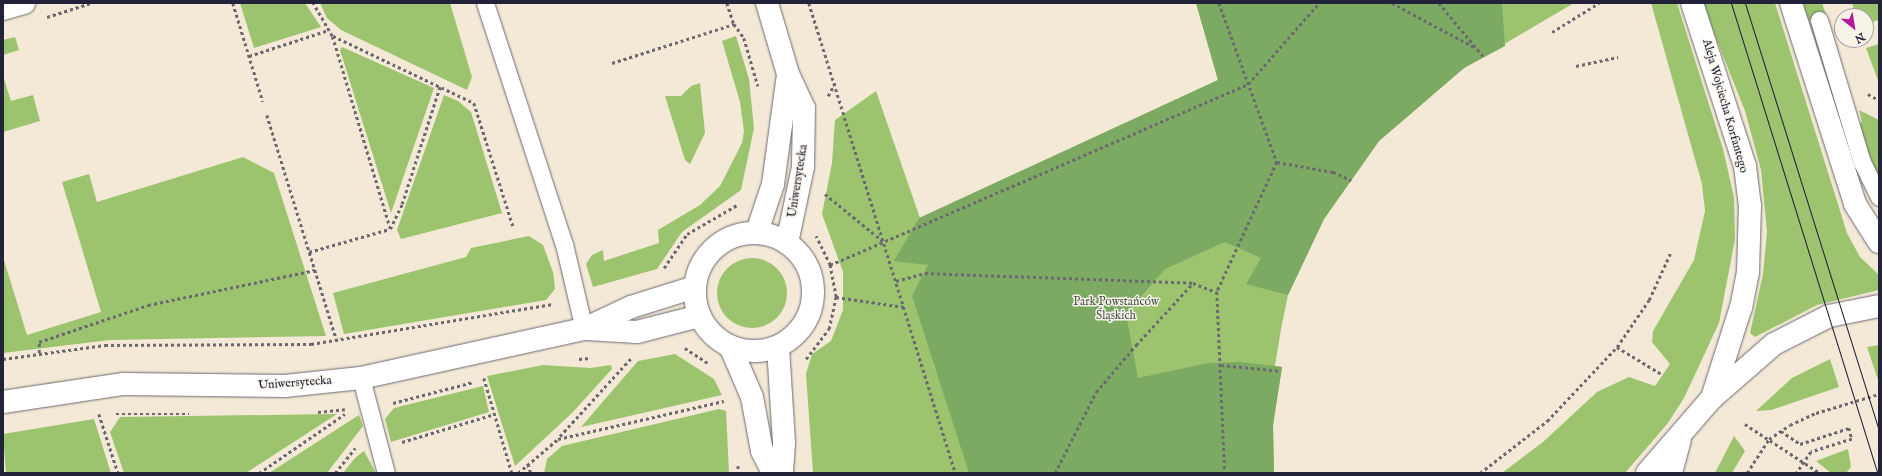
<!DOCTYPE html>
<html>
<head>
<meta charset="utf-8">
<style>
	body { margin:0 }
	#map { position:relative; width:1882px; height:476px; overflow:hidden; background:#f4e9d6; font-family:"IM FELL English",serif }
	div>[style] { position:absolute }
	.green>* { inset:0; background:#9cc46f }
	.round { border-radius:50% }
	.forest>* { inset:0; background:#7daa62 }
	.path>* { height:2.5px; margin-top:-1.25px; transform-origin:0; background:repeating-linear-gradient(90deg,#6c6871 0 3px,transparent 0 6px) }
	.roads { filter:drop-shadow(0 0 1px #6c6871) drop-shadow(0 0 1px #6c6871) }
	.service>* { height:17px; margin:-8.5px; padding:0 8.5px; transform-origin:8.5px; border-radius:8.5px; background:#fff }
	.minor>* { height:22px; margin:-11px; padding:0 11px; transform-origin:11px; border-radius:11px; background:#fff }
	.minor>.ring { margin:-11px; padding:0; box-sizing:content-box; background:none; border:22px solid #fff; border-radius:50% }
	.tertiary>* { height:22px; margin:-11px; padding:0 11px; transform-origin:11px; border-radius:11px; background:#fff }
	.secondary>* { height:22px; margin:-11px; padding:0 11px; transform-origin:11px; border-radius:11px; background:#fff }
	.tram>* { height:1px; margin:-0.5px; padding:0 0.5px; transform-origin:0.5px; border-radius:0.5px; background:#22223b }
	span { translate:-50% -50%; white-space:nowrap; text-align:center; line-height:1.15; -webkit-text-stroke:3px #f7f3e8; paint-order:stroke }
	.street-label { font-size:12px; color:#22223b }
	.park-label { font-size:12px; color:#47534b }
	.frame { position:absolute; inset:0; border:4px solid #22223b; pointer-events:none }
	.north { position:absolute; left:1834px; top:8px; width:40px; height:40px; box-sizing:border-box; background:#f7f3e8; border:1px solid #a29fa3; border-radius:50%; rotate:150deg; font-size:11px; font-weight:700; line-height:16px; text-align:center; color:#22223b }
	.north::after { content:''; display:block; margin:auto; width:14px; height:18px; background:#b5179e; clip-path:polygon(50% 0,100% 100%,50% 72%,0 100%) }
</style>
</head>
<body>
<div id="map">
	<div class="green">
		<div style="clip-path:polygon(240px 3px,305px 3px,321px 27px,254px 48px)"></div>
		<div style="clip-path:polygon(320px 3px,450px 3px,472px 77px,467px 90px,341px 30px,327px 18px)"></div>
		<div style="clip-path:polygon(1196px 3px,1574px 3px,1464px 68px,1379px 141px,1324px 219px,1288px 295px,1281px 329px,1275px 366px,1282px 367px,1273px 425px,1274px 473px,813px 473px,806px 374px,812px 354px,831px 341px,843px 310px,843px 272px,822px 214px,832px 163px,835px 120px,876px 91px,920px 218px,1218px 80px)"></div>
		<div style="clip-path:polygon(1651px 3px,1677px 3px,1723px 149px,1734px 197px,1735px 239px,1719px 323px,1684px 398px,1668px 423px,1625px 473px,1502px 473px,1543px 442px,1597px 392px,1629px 377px,1655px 386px,1670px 364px,1652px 342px,1653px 331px,1694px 260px,1705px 211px,1702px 184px)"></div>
		<div style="clip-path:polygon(1702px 3px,1775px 3px,1847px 233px,1860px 257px,1879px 275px,1879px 290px,1817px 305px,1755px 337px,1750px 333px,1763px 274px,1767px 232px,1761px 170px,1745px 111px)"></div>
		<div style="clip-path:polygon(1800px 3px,1822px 3px,1826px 15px,1806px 21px)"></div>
		<div style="clip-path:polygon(1852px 3px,1879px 3px,1879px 20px,1866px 24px,1866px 16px,1856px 16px)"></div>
		<div style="clip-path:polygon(736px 36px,749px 79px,754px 128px,741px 190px,682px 232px,657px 269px,593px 287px,586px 264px,592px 255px,603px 250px,604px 261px,659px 243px,658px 230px,700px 205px,720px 186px,742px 143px,744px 131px,740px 102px,722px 41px)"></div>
		<div style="clip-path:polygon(15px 37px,19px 50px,3px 55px,3px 40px)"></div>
		<div style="clip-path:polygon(1879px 44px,1879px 83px,1866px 48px)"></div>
		<div style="clip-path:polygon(342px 47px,434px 88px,391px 213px,340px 50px)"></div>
		<div style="clip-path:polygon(3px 76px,11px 101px,33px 95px,40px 121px,3px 132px)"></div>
		<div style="clip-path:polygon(700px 83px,705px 133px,690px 164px,685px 160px,665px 96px,681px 96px,691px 86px)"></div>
		<div style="clip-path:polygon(444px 95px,458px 101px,471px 112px,502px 213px,401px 239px,397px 230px)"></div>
		<div style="clip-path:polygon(1859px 110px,1879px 120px,1879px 183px,1859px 124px,1862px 122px)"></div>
		<div style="clip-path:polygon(243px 157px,274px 173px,326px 336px,110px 340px,3px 353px,3px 257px,27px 335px,101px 312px,62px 182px,89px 174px,97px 202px)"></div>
		<div style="clip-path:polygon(529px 236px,543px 245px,553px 272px,555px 289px,546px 300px,344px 334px,333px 293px,466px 257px,471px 248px)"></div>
		<div class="round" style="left:717px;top:258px;width:70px;height:70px"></div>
		<div style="clip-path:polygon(1879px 345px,1879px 380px,1878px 380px,1867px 347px)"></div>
		<div style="clip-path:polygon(675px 354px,714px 379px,722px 395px,581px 427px,638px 361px)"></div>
		<div style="clip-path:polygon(1830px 359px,1839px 387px,1771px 410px,1756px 411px,1792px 378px)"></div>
		<div style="clip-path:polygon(543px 365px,590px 368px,611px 365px,612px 369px,573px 412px,515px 466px,487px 376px)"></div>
		<div style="clip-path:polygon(483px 386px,489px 412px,391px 442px,385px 419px,394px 408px)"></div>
		<div style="clip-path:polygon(719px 409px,726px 411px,729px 473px,544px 473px,547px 459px,562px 446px)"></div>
		<div style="clip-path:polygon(337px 414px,246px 473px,124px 473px,110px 432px,120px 417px)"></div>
		<div style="clip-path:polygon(359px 415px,363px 426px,327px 473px,269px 473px)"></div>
		<div style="clip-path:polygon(94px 419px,111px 473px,6px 473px,3px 434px)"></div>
		<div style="clip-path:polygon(1734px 436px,1745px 451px,1732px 473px,1715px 473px)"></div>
		<div style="clip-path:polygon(1848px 449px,1851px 467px,1846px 473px,1831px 473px,1816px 461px)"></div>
		<div style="clip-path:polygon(364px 451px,376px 473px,343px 473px,355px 458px)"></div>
	</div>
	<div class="forest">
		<div style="clip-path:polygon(1196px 3px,1502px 3px,1505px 46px,1464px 68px,1379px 141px,1324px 219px,1288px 295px,1246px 284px,1261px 258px,1225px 242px,1165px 269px,1126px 314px,1138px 378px,1208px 363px,1240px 362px,1282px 367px,1273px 425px,1274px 473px,969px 473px,912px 296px,928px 265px,894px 261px,919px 218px,1218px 80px)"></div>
	</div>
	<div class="path">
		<div style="left:233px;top:3px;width:103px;rotate:73.1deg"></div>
		<div style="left:727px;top:3px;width:22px;rotate:72deg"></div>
		<div style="left:734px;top:24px;width:17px;rotate:54deg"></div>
		<div style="left:744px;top:38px;width:50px;rotate:73.7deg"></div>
		<div style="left:809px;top:3px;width:492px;rotate:72.7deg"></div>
		<div style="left:1219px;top:3px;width:169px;rotate:70deg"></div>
		<div style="left:1277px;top:162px;width:143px;rotate:114.8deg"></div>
		<div style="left:1217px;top:292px;width:181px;rotate:87.5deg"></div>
		<div style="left:1392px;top:3px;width:93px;rotate:28.2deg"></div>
		<div style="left:1439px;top:3px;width:70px;rotate:50.2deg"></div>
		<div style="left:47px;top:17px;width:46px;rotate:-17.7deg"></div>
		<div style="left:1552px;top:32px;width:55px;rotate:-31.7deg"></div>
		<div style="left:333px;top:36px;width:156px;rotate:25.4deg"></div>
		<div style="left:474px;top:103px;width:129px;rotate:72.4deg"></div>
		<div style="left:249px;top:56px;width:84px;rotate:-18deg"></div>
		<div style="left:612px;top:63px;width:128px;rotate:-17.7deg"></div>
		<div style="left:1576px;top:66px;width:43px;rotate:-12.1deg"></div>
		<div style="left:1868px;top:94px;width:13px;rotate:29deg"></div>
		<div style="left:828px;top:96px;width:15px;rotate:-62deg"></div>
		<div style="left:267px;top:115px;width:237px;rotate:72.8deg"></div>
		<div style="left:1277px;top:162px;width:57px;rotate:10.1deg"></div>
		<div style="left:1333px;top:172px;width:20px;rotate:24deg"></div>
		<div style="left:825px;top:194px;width:76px;rotate:39.1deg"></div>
		<div style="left:390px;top:229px;width:28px;rotate:-64deg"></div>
		<div style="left:402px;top:204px;width:124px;rotate:-72.1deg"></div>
		<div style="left:309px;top:252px;width:84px;rotate:-15.9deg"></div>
		<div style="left:390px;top:229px;width:202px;rotate:-106.7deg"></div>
		<div style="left:332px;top:36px;width:38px;rotate:-120deg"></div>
		<div style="left:830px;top:265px;width:456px;rotate:-23.4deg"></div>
		<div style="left:1248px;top:84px;width:108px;rotate:-48.8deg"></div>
		<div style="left:664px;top:268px;width:41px;rotate:-55.9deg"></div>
		<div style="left:687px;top:234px;width:58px;rotate:-30.1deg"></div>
		<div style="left:896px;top:281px;width:30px;rotate:-15deg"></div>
		<div style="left:925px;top:273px;width:268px;rotate:2.1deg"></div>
		<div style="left:836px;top:297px;width:69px;rotate:8.4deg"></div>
		<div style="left:1617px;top:347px;width:54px;rotate:31.3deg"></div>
		<div style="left:685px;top:348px;width:27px;rotate:33deg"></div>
		<div style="left:39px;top:353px;width:11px;rotate:-90deg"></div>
		<div style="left:39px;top:342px;width:115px;rotate:-18.7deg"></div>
		<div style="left:148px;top:305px;width:171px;rotate:-11.8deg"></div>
		<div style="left:3px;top:359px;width:103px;rotate:-7.8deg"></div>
		<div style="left:105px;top:345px;width:206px;rotate:-0.3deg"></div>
		<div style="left:311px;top:344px;width:245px;rotate:-9.4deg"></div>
		<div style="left:579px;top:359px;width:11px;rotate:-5deg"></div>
		<div style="left:631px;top:359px;width:108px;rotate:132.4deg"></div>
		<div style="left:558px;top:439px;width:170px;rotate:-12.9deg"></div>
		<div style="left:806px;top:359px;width:38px;rotate:-53deg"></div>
		<div style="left:829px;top:329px;width:33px;rotate:-78deg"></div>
		<div style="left:836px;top:297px;width:33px;rotate:-101deg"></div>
		<div style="left:830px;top:265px;width:32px;rotate:-116deg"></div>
		<div style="left:1221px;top:365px;width:60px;rotate:5.7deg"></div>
		<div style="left:484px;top:378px;width:99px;rotate:73.6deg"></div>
		<div style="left:393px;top:403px;width:83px;rotate:-14.7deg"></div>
		<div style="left:318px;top:412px;width:27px;rotate:-6deg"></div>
		<div style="left:99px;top:414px;width:62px;rotate:72.1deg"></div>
		<div style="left:116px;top:414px;width:73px"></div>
		<div style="left:1745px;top:424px;width:90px;rotate:33.2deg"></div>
		<div style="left:1781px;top:431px;width:23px;rotate:34deg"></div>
		<div style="left:1800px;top:444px;width:52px;rotate:-18.1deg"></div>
		<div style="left:1849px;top:428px;width:11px;rotate:75deg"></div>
		<div style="left:1852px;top:439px;width:43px;rotate:162.4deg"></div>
		<div style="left:1811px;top:452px;width:25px;rotate:124deg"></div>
		<div style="left:402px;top:442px;width:97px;rotate:-16.8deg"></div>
		<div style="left:528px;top:464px;width:9px;rotate:72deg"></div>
		<div style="left:738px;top:466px;width:7px;rotate:82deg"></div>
		<div style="left:259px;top:473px;width:104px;rotate:-34.5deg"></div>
		<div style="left:335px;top:473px;width:32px;rotate:-51deg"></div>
		<div style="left:518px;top:473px;width:52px;rotate:-40.4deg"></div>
		<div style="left:1055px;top:473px;width:91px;rotate:-63.2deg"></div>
		<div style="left:1096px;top:392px;width:62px;rotate:-49.6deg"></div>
		<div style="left:1136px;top:345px;width:84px;rotate:-47.4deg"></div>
		<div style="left:1193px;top:283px;width:26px;rotate:21deg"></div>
		<div style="left:1480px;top:473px;width:85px;rotate:-37.8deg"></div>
		<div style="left:1547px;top:421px;width:102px;rotate:-46.6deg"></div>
		<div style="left:1617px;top:347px;width:57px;rotate:-55.8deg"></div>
		<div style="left:1649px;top:300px;width:51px;rotate:-65.5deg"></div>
		<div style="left:1747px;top:473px;width:40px;rotate:-57.1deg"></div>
		<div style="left:1769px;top:439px;width:25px;rotate:-34deg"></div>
		<div style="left:1790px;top:425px;width:29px;rotate:-25deg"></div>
		<div style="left:1816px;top:413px;width:66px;rotate:-16.8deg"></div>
	</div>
	<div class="roads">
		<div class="service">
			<div style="left:485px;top:3px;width:254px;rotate:71.9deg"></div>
			<div style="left:564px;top:244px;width:87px;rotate:76.8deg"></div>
			<div style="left:1819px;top:20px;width:148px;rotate:73.2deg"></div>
			<div style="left:1862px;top:162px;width:39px;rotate:64deg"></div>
			<div style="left:361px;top:378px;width:98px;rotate:75.3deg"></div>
		</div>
		<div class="minor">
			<div style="left:767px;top:3px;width:74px;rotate:73.5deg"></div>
			<div style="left:788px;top:74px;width:38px;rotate:65deg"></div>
			<div style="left:804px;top:108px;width:59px;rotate:91deg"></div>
			<div style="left:803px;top:167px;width:78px;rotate:101.9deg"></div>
			<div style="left:1791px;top:3px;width:211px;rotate:72.3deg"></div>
			<div style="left:1855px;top:204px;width:45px;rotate:57.7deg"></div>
			<div style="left:3px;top:9px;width:22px;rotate:-16deg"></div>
			<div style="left:757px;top:232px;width:51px;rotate:-71.6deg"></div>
			<div style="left:773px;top:184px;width:111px;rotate:-82.2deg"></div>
			<div class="ring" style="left:695px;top:233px;width:96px;height:96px"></div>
			<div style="left:587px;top:329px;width:50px;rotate:3.4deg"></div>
			<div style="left:637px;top:332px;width:65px;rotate:-14.3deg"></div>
			<div style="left:730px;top:346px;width:56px;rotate:66.7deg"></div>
			<div style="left:752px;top:397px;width:55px;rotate:79.5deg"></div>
			<div style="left:762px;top:451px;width:25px;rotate:63deg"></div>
			<div style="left:778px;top:347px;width:96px;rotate:86.4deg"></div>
			<div style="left:784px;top:443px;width:30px;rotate:94deg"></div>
			<div style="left:3px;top:402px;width:122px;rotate:-8.5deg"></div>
			<div style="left:124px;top:384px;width:161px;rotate:0.7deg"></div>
			<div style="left:285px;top:386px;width:76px;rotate:-6deg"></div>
			<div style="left:361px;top:378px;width:228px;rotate:-12.4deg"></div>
			<div style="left:584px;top:329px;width:52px;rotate:-25.1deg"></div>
			<div style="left:631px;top:307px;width:67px;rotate:-17.4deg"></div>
		</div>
		<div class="tertiary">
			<div style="left:1692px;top:3px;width:171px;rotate:72deg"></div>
			<div style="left:1745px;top:166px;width:39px;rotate:83deg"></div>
			<div style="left:1750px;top:205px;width:67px;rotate:91.7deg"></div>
			<div style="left:1748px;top:272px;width:36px;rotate:101deg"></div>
			<div style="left:1741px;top:307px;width:96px;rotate:107.7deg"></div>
		</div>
		<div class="secondary">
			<div style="left:1647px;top:473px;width:99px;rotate:-49.1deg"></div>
			<div style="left:1712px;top:398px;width:82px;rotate:-41.1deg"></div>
			<div style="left:1774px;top:344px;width:62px;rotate:-27deg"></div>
			<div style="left:1829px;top:316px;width:51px;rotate:-11.3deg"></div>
			<div style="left:1671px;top:473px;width:34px;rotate:-75deg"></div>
		</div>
	</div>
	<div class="tram">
		<div style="left:1731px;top:3px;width:492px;rotate:72.7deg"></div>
		<div style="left:1745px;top:3px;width:448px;rotate:72.6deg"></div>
	</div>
	<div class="street-label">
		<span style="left:1725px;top:106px;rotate:74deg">Aleja Wojciecha Korfantego</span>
		<span style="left:798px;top:181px;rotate:-81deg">Uniwersytecka</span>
		<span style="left:295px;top:383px;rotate:-4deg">Uniwersytecka</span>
	</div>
	<div class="park-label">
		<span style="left:1116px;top:309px">Park Powstańców<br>Śląskich</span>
	</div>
	<div class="frame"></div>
	<div class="north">N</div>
</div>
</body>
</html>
